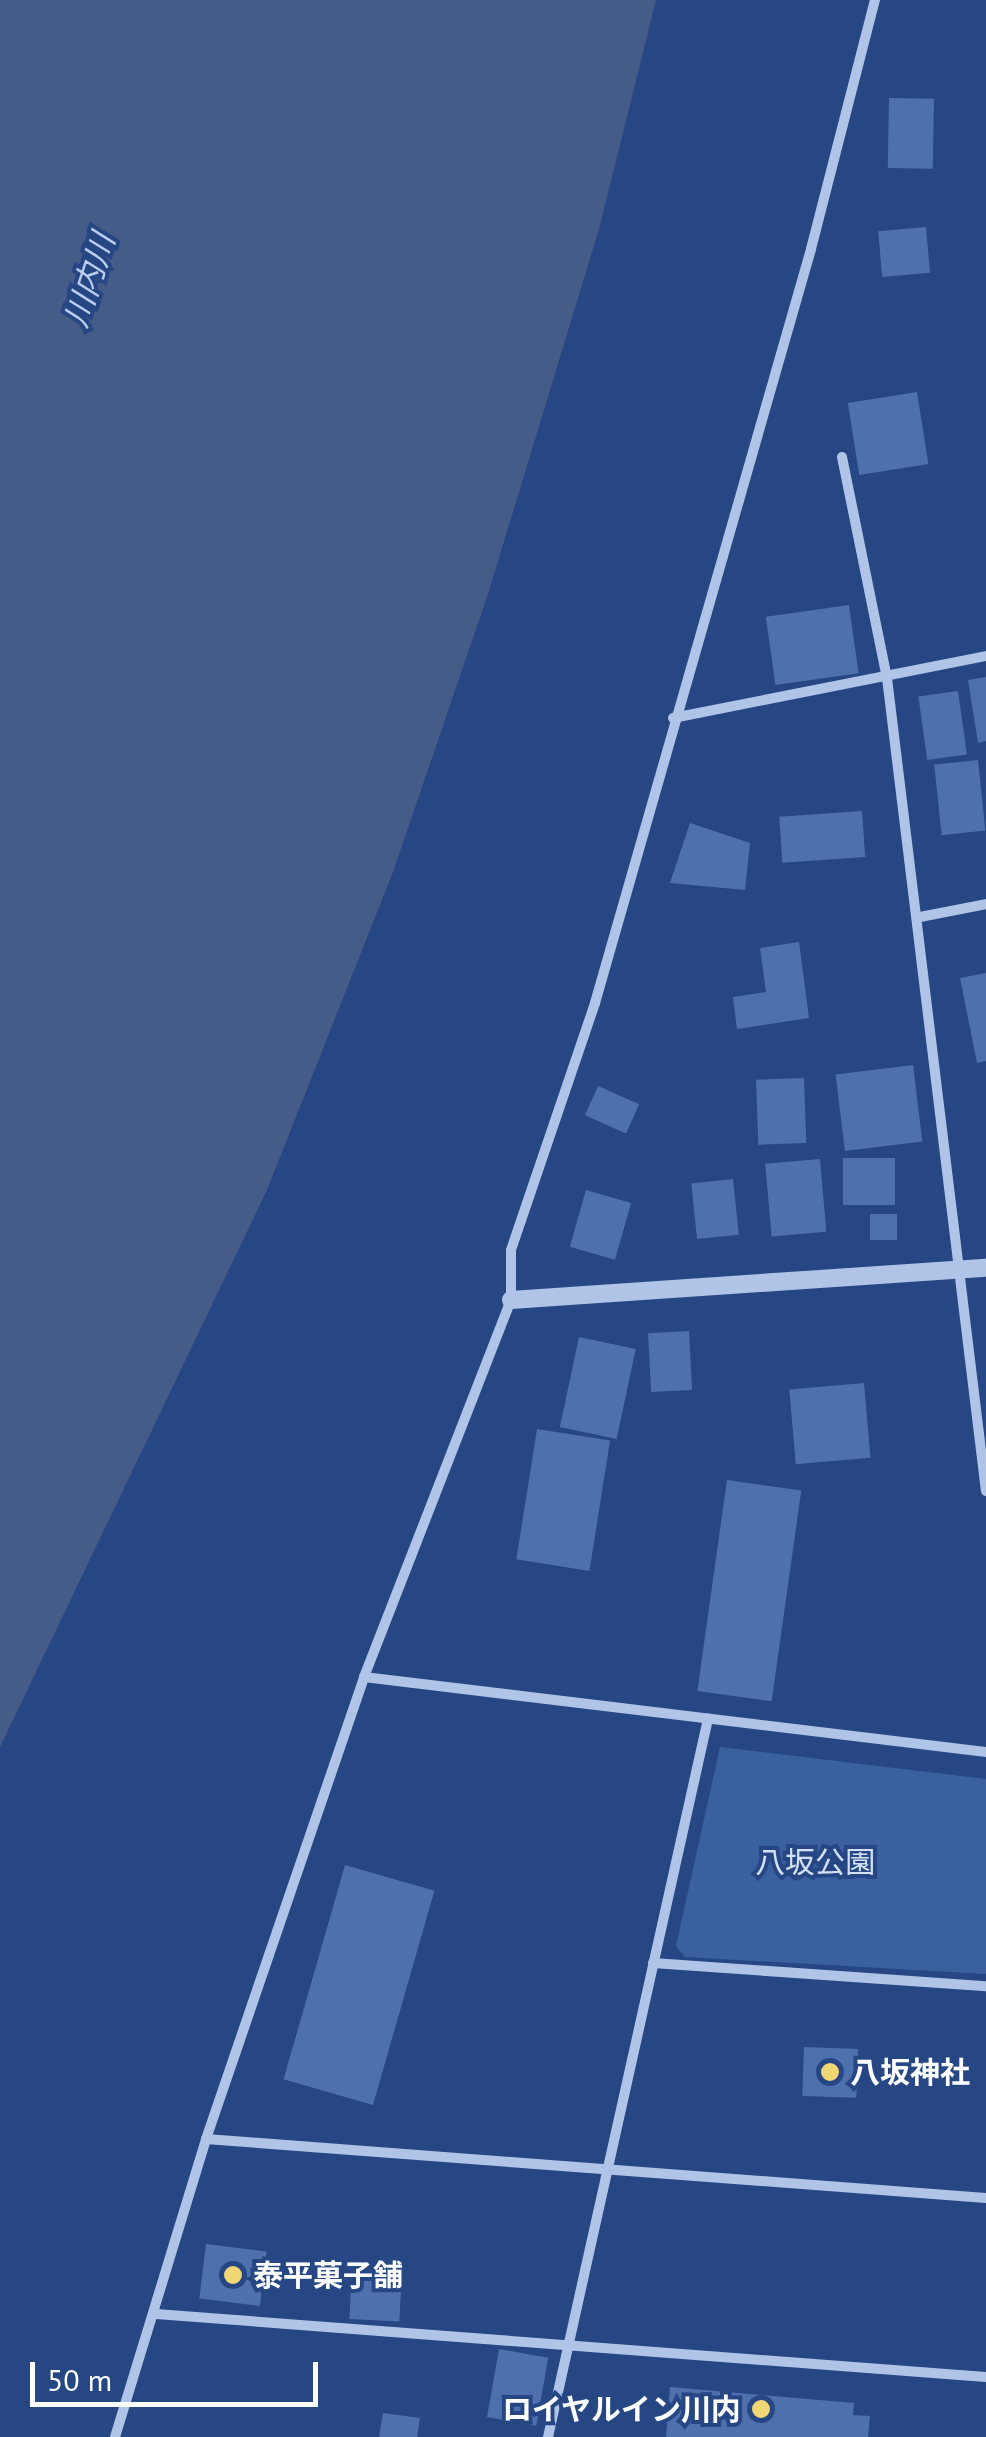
<!DOCTYPE html>
<html>
<head>
<meta charset="utf-8">
<style>
	body { margin:0 }
	#map { position:relative; width:986px; height:2437px; overflow:hidden; background:#264784; font-family:"PT Sans","Noto Sans JP",sans-serif }
	div>[style] { position:absolute }
	.green>* { inset:0; background:#3a60a0 }
	.water>* { inset:0; background:#455c88 }
	.building>* { inset:0; background:#4e70ac; transform-origin:0 0 }
	.minor>* { height:10px; margin:-5px; padding:0 5px; transform-origin:5px; border-radius:5px; background:#afc4e7 }
	.tertiary>* { height:18px; margin:-9px; padding:0 9px; transform-origin:9px; border-radius:9px; background:#afc4e7 }
	.dots>* { width:28px; height:28px; translate:-50% -50%; box-sizing:border-box; border:5px solid #264784; border-radius:50% }
	span { translate:-50% -50%; white-space:nowrap; text-align:center; line-height:1.15; -webkit-text-stroke:8px #264784; paint-order:stroke }
	.park-label { font-size:30px; color:#d3e0f6 }
	.poi-label { font-size:30px; color:#fff; font-weight:700 }
	.left { translate:0 -50%; text-align:left }
	.right { translate:-100% -50%; text-align:right }
	.water-label { font-size:32px; color:#bbceef; font-style:italic }
	.scale { position:absolute; left:30px; top:2362px; width:288px; height:45px; box-sizing:border-box; border:5px solid #fff; border-top:0; padding-left:12px; font-size:30px; line-height:35px; white-space:nowrap; color:#fff; -webkit-text-stroke:8px #264784; paint-order:stroke }
</style>
</head>
<body>
<div id="map">
	<div class="green">
		<div style="clip-path:polygon(720px 1747px,986px 1779px,986px 1974px,685px 1957px,676px 1946px)"></div>
	</div>
	<div class="water">
		<div style="clip-path:polygon(0 0,656px 0,599px 229px,488px 594px,393px 872px,267px 1190px,0 1747px)"></div>
	</div>
	<div class="building">
		<div style="left:889px;top:98px;width:45px;height:70px;rotate:1deg"></div>
		<div style="left:926px;top:227px;width:46px;height:48px;rotate:85deg"></div>
		<div style="left:917px;top:392px;width:73px;height:70px;rotate:81deg"></div>
		<div style="left:849px;top:605px;width:69px;height:84px;rotate:82deg"></div>
		<div style="clip-path:polygon(986px 677px,986px 741px,978px 743px,968px 680px)"></div>
		<div style="left:958px;top:691px;width:64px;height:40px;rotate:82deg"></div>
		<div style="left:978px;top:760px;width:71px;height:44px;rotate:84deg"></div>
		<div style="left:862px;top:811px;width:46px;height:83px;rotate:86deg"></div>
		<div style="clip-path:polygon(690px 823px,750px 843px,745px 890px,670px 883px)"></div>
		<div style="clip-path:polygon(799px 942px,809px 1018px,737px 1029px,733px 997px,766px 992px,760px 948px)"></div>
		<div style="clip-path:polygon(986px 973px,986px 1061px,977px 1063px,960px 978px)"></div>
		<div style="left:913px;top:1065px;width:77px;height:78px;rotate:83deg"></div>
		<div style="left:804px;top:1078px;width:65px;height:48px;rotate:88deg"></div>
		<div style="left:598px;top:1086px;width:45px;height:32px;rotate:24deg"></div>
		<div style="left:843px;top:1158px;width:52px;height:47px"></div>
		<div style="left:820px;top:1159px;width:73px;height:55px;rotate:85deg"></div>
		<div style="left:733px;top:1179px;width:56px;height:42px;rotate:84deg"></div>
		<div style="left:586px;top:1190px;width:47px;height:59px;rotate:16deg"></div>
		<div style="left:870px;top:1214px;width:27px;height:26px"></div>
		<div style="left:689px;top:1331px;width:59px;height:41px;rotate:87deg"></div>
		<div style="left:579px;top:1337px;width:58px;height:92px;rotate:12deg"></div>
		<div style="left:864px;top:1383px;width:75px;height:75px;rotate:85deg"></div>
		<div style="left:537px;top:1429px;width:74px;height:132px;rotate:9deg"></div>
		<div style="left:727px;top:1480px;width:75px;height:213px;rotate:8deg"></div>
		<div style="left:345px;top:1865px;width:93px;height:223px;rotate:16deg"></div>
		<div style="left:804px;top:2047px;width:54px;height:49px;rotate:2deg"></div>
		<div style="left:206px;top:2244px;width:61px;height:55px;rotate:7deg"></div>
		<div style="left:352px;top:2270px;width:50px;height:49px;rotate:3deg"></div>
		<div style="left:499px;top:2349px;width:50px;height:69px;rotate:10deg"></div>
		<div style="clip-path:polygon(670px 2387px,854px 2403px,853px 2415px,870px 2416px,868px 2437px,666px 2437px)"></div>
		<div style="clip-path:polygon(383px 2413px,420px 2418px,417px 2437px,379px 2437px)"></div>
	</div>
	<div class="minor">
		<div style="left:842px;top:457px;width:226px;rotate:78.5deg"></div>
		<div style="left:887px;top:678px;width:819px;rotate:83.06deg"></div>
		<div style="left:673px;top:718px;width:319px;rotate:-11.2deg"></div>
		<div style="left:920px;top:917px;width:67px;rotate:-11.1deg"></div>
		<div style="left:364px;top:1677px;width:627px;rotate:6.88deg"></div>
		<div style="left:653px;top:1963px;width:334px;rotate:4deg"></div>
		<div style="left:206px;top:2139px;width:782px;rotate:4.33deg"></div>
		<div style="left:156px;top:2314px;width:832px;rotate:4.34deg"></div>
		<div style="left:115px;top:2437px;width:312px;rotate:-73deg"></div>
		<div style="left:206px;top:2139px;width:488px;rotate:-71.1deg"></div>
		<div style="left:364px;top:1677px;width:405px;rotate:-68.7deg"></div>
		<div style="left:511px;top:1300px;width:50px;rotate:-90deg"></div>
		<div style="left:511px;top:1250px;width:261px;rotate:-71.2deg"></div>
		<div style="left:595px;top:1003px;width:784px;rotate:-74.01deg"></div>
		<div style="left:811px;top:249px;width:257px;rotate:-75.6deg"></div>
		<div style="left:548px;top:2437px;width:736px;rotate:-77.44deg"></div>
	</div>
	<div class="tertiary">
		<div style="left:511px;top:1300px;width:476px;rotate:-3.9deg"></div>
	</div>
	<div class="dots">
		<div style="left:830px;top:2072px;background:#f1d774"></div>
		<div style="left:233px;top:2275px;background:#f1d774"></div>
		<div style="left:761px;top:2409px;background:#f1d774"></div>
	</div>
	<div class="park-label">
		<span style="left:815px;top:1862px">八坂公園</span>
	</div>
	<div class="poi-label">
		<span class="left" style="left:850px;top:2072px">八坂神社</span>
		<span class="left" style="left:253px;top:2275px">泰平菓子舗</span>
		<span class="right" style="left:741px;top:2409px">ロイヤルイン川内</span>
	</div>
	<div class="water-label">
		<span style="left:89px;top:280px;rotate:-72deg">川内川</span>
	</div>
	<div class="scale">50 m</div>
</div>
</body>
</html>
